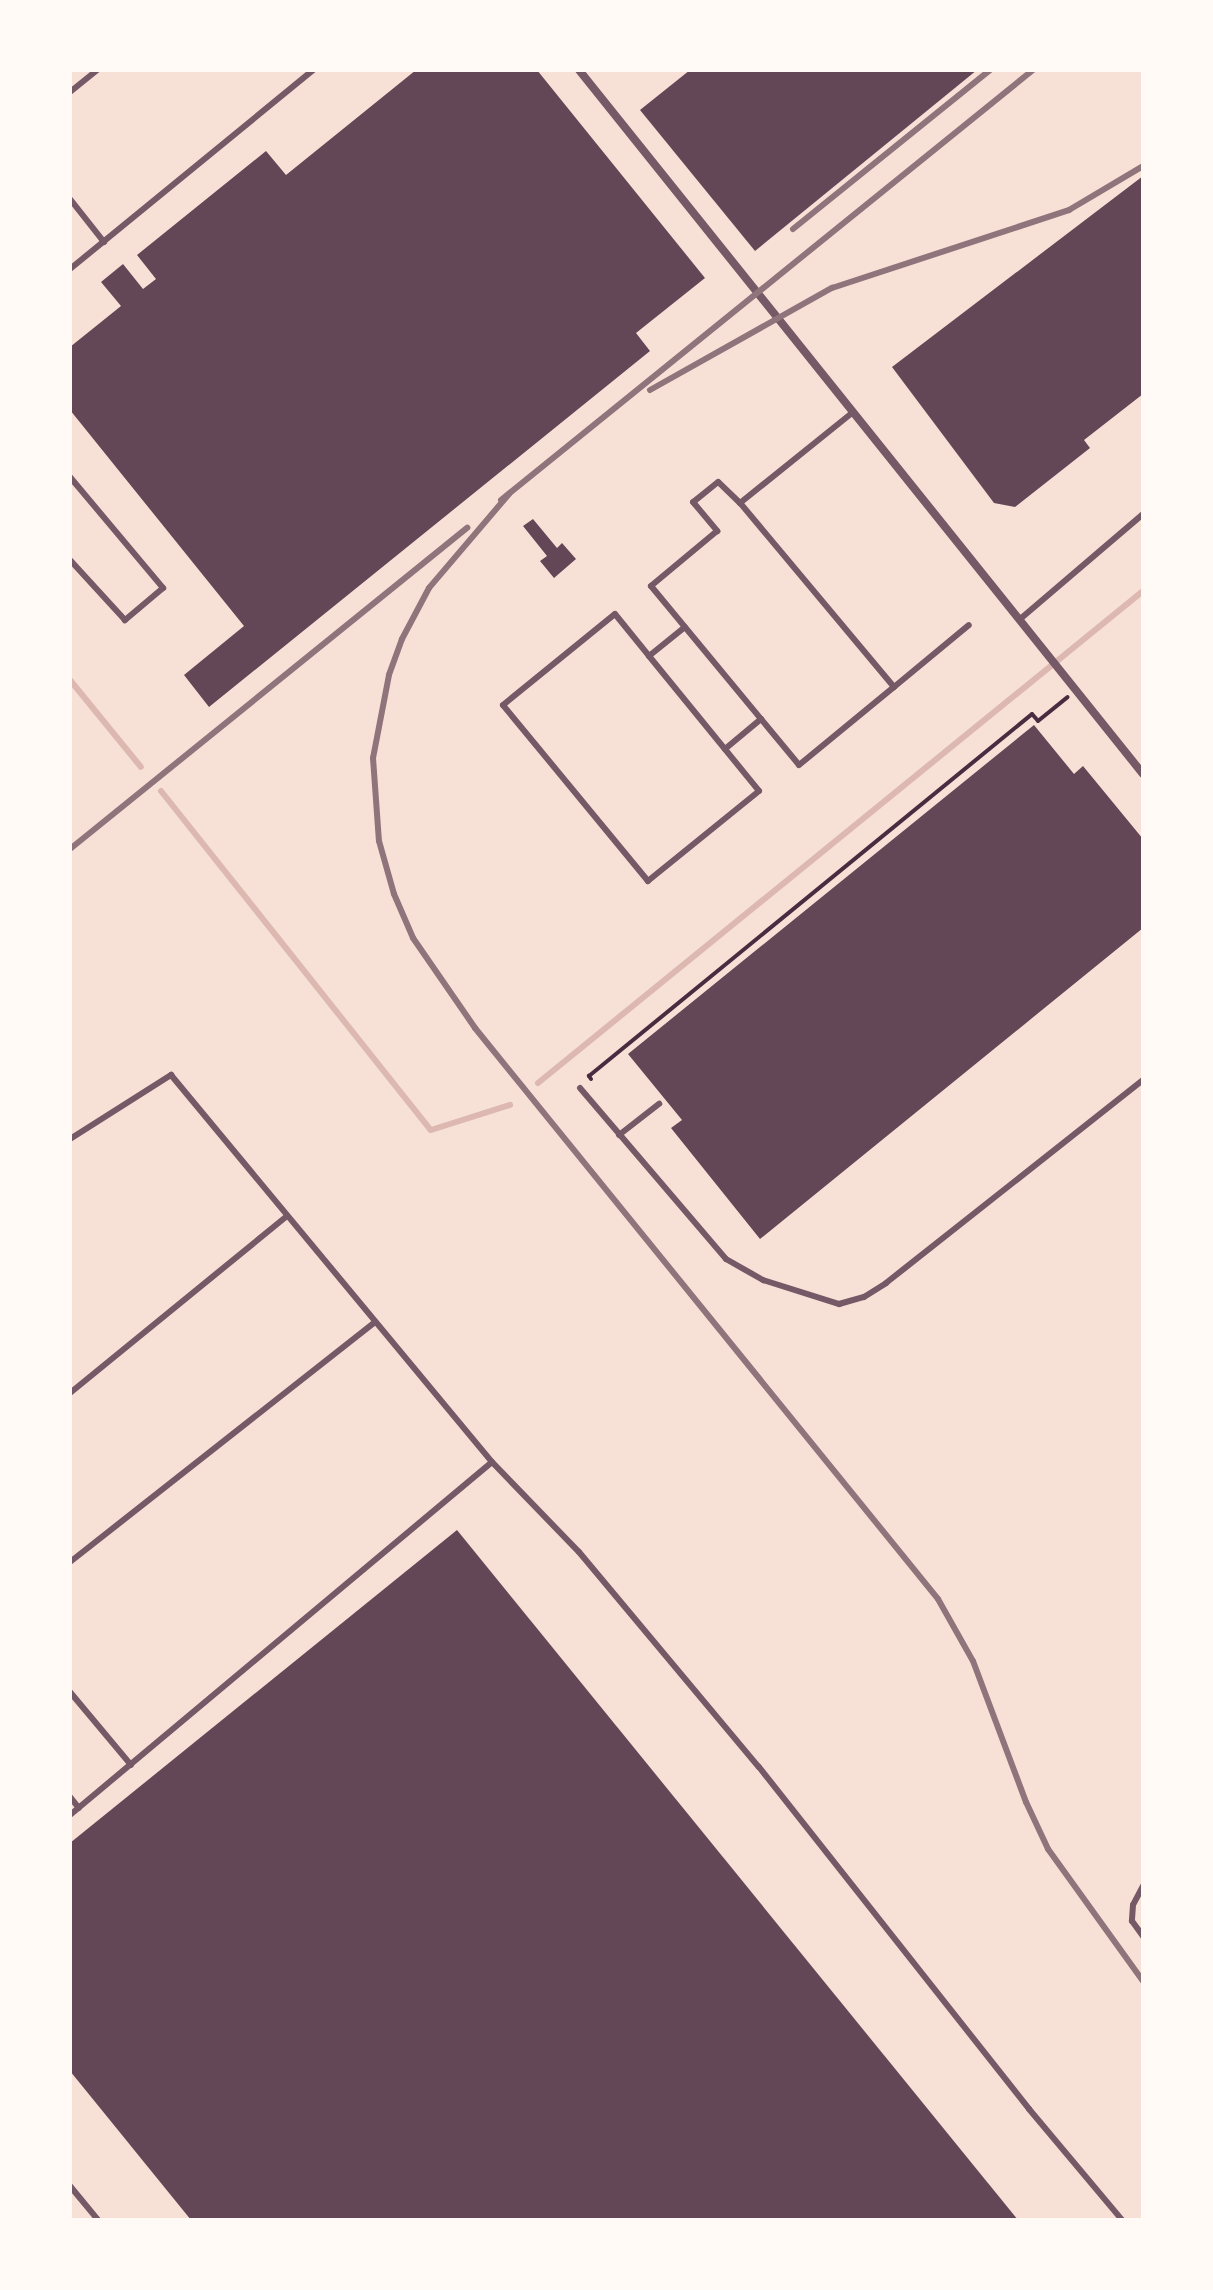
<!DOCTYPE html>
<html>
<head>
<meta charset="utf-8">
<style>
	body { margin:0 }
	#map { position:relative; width:1213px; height:2290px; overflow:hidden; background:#f7e1d7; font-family:Lora,serif }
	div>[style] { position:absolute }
	.stream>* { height:6px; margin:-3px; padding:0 3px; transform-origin:3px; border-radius:3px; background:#dcb8b0 }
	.building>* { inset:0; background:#644757 }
	.path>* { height:4px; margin:-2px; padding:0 2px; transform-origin:2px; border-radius:2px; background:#4a2c40 }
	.service>* { height:6px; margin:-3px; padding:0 3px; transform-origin:3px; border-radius:3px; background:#755966 }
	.minor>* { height:8px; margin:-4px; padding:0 4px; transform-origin:4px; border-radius:4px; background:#755966 }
	.rail>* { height:6px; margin:-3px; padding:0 3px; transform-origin:3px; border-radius:3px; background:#8f747c }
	span { translate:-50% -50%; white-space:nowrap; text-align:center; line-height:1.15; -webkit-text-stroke:8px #fffaf5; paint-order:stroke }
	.frame { position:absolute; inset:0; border:72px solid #fffaf5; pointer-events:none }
</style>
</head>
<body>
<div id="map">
	<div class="stream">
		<div style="left:70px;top:680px;width:112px;rotate:50.8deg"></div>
		<div style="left:161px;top:791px;width:433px;rotate:51.5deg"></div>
		<div style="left:431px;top:1130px;width:83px;rotate:-17.6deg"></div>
		<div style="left:538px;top:1083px;width:780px;rotate:-39.12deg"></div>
	</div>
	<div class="building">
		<div style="clip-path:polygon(416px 70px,537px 70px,705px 278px,636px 333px,650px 351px,209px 707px,184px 675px,244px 626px,70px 410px,70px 347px,121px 306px,101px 282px,123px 264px,143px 289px,156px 279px,137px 255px,266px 151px,286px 175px)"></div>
		<div style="clip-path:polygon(690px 70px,977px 70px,755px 251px,640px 110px)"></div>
		<div style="clip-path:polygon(1143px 176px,1143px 394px,1084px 440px,1090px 448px,1015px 507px,994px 503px,892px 367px)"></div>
		<div style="clip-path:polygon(533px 519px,557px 548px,562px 543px,576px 559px,554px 578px,540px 561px,547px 556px,523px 526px)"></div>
		<div style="clip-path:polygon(1034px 725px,1074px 774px,1083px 766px,1143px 839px,1143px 928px,760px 1239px,671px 1128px,682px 1120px,628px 1054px)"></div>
		<div style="clip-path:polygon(457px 1530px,1018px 2220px,191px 2220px,70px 2071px,70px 1843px)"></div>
	</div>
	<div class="path">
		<div style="left:591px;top:1079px;width:4px;rotate:-124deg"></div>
		<div style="left:589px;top:1076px;width:572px;rotate:-39.25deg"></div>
		<div style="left:1032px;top:714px;width:9px;rotate:49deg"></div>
		<div style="left:1038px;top:721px;width:38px;rotate:-39deg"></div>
	</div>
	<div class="service">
		<div style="left:70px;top:92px;width:35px;rotate:-39deg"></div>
		<div style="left:70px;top:199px;width:55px;rotate:51.7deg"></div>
		<div style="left:70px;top:269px;width:314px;rotate:-39.3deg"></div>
		<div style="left:70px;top:477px;width:145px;rotate:50deg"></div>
		<div style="left:163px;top:588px;width:50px;rotate:139.9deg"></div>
		<div style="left:125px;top:620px;width:81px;rotate:-132.5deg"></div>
		<div style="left:740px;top:503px;width:30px;rotate:-136deg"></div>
		<div style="left:718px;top:482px;width:32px;rotate:141deg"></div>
		<div style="left:693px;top:502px;width:38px;rotate:50deg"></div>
		<div style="left:717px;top:531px;width:86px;rotate:140.2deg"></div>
		<div style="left:651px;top:586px;width:232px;rotate:50.4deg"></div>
		<div style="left:799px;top:765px;width:123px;rotate:-39.4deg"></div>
		<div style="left:894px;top:687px;width:240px;rotate:-129.9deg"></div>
		<div style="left:740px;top:503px;width:144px;rotate:-38.8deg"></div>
		<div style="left:1019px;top:620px;width:163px;rotate:-40.5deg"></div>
		<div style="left:649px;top:656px;width:174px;rotate:50.8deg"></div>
		<div style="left:759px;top:791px;width:143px;rotate:141deg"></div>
		<div style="left:648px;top:881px;width:228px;rotate:-129.5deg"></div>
		<div style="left:503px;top:705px;width:144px;rotate:-39.1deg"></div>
		<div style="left:615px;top:614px;width:54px;rotate:51deg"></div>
		<div style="left:649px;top:656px;width:46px;rotate:-38.9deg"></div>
		<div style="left:894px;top:687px;width:97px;rotate:-39.6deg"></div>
		<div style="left:725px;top:749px;width:47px;rotate:-39.8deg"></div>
		<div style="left:580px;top:1088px;width:225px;rotate:49.5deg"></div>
		<div style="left:726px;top:1259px;width:43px;rotate:29.6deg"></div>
		<div style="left:763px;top:1280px;width:80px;rotate:17.5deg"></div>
		<div style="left:839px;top:1304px;width:26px;rotate:-16deg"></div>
		<div style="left:864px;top:1297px;width:26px;rotate:-32deg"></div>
		<div style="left:886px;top:1283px;width:328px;rotate:-38.3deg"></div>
		<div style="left:619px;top:1135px;width:51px;rotate:-37.8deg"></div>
		<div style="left:70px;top:1139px;width:120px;rotate:-32.4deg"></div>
		<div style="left:171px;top:1075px;width:503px;rotate:50.33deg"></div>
		<div style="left:492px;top:1462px;width:125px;rotate:46deg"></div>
		<div style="left:579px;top:1552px;width:280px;rotate:50.1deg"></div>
		<div style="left:759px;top:1767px;width:436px;rotate:51.7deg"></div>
		<div style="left:1029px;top:2109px;width:145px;rotate:50deg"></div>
		<div style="left:70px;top:1393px;width:280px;rotate:-39.2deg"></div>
		<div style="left:70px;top:1562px;width:388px;rotate:-38.2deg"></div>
		<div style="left:70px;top:1692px;width:95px;rotate:50.1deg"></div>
		<div style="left:70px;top:1797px;width:14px;rotate:51deg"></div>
		<div style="left:70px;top:1815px;width:550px;rotate:-39.91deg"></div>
		<div style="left:1143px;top:1886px;width:21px;rotate:118deg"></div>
		<div style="left:1133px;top:1905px;width:16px;rotate:94deg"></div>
		<div style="left:1132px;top:1921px;width:19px;rotate:54deg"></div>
		<div style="left:70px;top:2186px;width:44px;rotate:50.5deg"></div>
	</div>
	<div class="minor">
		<div style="left:579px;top:70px;width:902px;rotate:51.3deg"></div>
	</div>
	<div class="rail">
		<div style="left:793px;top:229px;width:253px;rotate:-38.9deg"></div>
		<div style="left:650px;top:390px;width:209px;rotate:-29.3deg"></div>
		<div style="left:832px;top:288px;width:250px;rotate:-18.2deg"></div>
		<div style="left:1069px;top:210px;width:86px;rotate:-30.7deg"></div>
		<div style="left:509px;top:494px;width:123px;rotate:130.4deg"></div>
		<div style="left:429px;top:588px;width:58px;rotate:117.9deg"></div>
		<div style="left:402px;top:639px;width:38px;rotate:110deg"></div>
		<div style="left:389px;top:675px;width:85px;rotate:100.9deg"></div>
		<div style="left:373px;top:758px;width:83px;rotate:85.9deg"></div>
		<div style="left:379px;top:841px;width:55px;rotate:74.2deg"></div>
		<div style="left:394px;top:894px;width:48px;rotate:66.6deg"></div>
		<div style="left:413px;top:938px;width:109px;rotate:55.4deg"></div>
		<div style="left:475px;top:1028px;width:735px;rotate:50.96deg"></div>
		<div style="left:938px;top:1599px;width:71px;rotate:60.6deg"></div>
		<div style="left:973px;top:1661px;width:151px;rotate:69.4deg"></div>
		<div style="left:1026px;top:1802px;width:52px;rotate:64.9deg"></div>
		<div style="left:1048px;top:1849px;width:163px;rotate:54.3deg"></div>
		<div style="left:501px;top:500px;width:684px;rotate:-38.95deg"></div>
		<div style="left:70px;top:849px;width:511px;rotate:-38.96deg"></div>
	</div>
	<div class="frame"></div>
</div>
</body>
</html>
